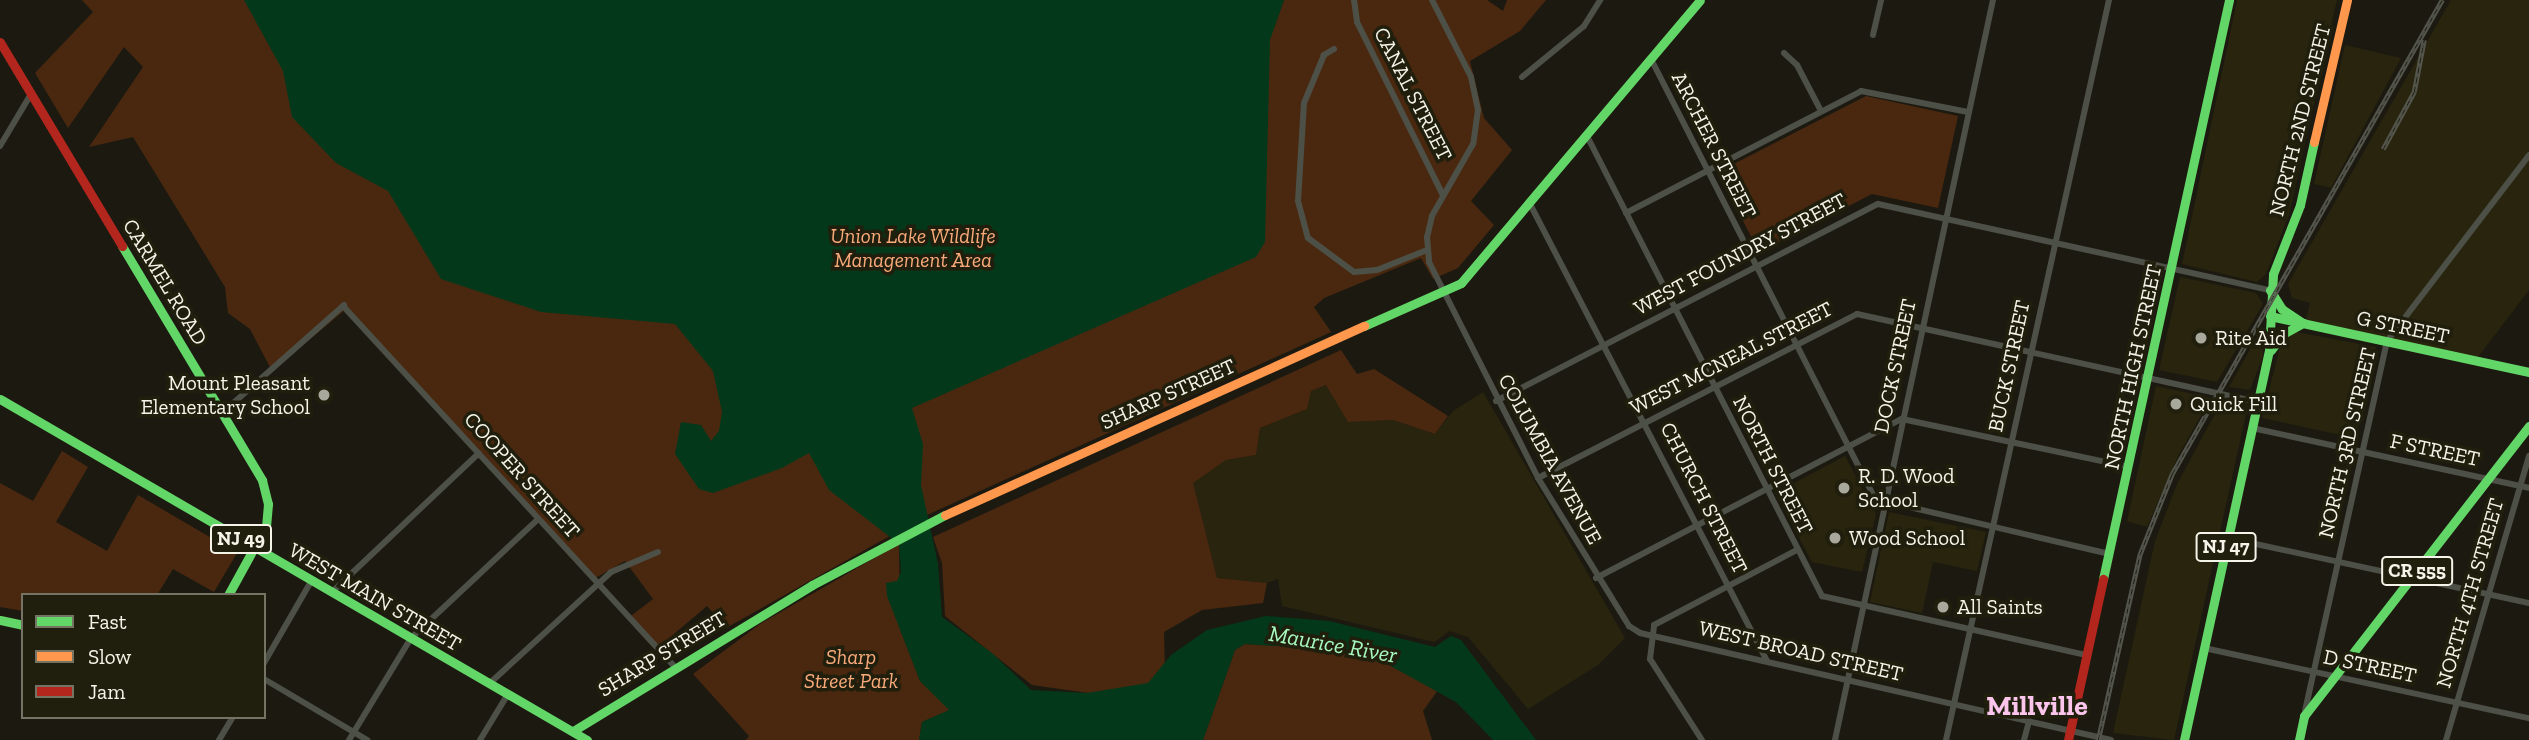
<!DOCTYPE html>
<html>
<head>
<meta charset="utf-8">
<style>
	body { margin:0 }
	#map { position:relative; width:2529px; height:740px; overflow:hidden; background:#1c1a10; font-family:"Zilla Slab",serif }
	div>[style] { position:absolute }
	.built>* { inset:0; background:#28240d }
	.green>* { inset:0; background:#4a2810 }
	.water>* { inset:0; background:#03391a }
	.street>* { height:6px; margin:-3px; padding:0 3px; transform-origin:3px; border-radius:3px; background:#4d5047 }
	.fast>* { height:9px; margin:-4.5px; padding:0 4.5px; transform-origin:4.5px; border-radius:4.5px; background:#63d668 }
	.slow>* { height:9px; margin:-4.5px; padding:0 4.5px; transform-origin:4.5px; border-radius:4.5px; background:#ff974d }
	.jam>* { height:9px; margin:-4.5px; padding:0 4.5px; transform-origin:4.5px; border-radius:4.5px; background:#b3261e }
	.rail>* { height:4.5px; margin-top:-2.25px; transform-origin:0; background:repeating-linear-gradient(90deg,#201e0c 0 5px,#54564e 0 10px); box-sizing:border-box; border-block:2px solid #54564e }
	.dots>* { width:19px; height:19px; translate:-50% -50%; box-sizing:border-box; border:4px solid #201e0c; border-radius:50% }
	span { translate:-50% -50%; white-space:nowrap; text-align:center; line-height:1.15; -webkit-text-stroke:7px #201e0c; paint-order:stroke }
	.shield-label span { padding:2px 5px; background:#201e0c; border:2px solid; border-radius:5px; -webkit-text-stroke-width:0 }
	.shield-label { font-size:19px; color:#f5f4e8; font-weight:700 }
	.street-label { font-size:21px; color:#f5f4e8 }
	.park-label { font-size:21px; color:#faab7b; font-style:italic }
	.poi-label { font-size:21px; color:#f5f4e8 }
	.left { translate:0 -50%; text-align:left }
	.right { translate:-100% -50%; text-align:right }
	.water-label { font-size:23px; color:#a8f9bf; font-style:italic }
	.district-label { font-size:28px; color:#fbc5ec; font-weight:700 }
	.legend { position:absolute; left:21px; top:593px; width:245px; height:126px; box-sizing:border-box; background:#201e0c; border:2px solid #757464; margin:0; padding:9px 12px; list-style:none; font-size:21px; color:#f5f4e8 }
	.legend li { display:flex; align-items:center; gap:14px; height:35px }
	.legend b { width:35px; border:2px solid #757464 }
</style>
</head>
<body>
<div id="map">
	<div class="built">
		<div style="clip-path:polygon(2237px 0,2337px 0,2289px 215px,2266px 274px,2257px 282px,2182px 264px)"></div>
		<div style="clip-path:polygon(2451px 0,2529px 0,2529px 290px,2475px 361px,2305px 323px,2310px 303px,2292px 298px,2288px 284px)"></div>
		<div style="clip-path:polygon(2345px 45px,2401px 58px,2331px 188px,2314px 184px)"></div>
		<div style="clip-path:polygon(2180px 277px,2256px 293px,2263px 304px,2217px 382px,2159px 370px)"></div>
		<div style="clip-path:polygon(2262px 328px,2263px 356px,2250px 390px,2229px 387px)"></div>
		<div style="clip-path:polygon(2296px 332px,2376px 347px,2355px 438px,2262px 418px,2281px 343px)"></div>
		<div style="clip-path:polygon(1327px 385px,1348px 422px,1393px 420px,1435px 434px,1453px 411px,1483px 392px,1625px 638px,1598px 665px,1528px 709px,1468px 637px,1450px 631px,1434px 642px,1282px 606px,1278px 579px,1267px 583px,1217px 578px,1192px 483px,1226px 460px,1256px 455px,1260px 428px,1307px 409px,1311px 391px)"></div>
		<div style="clip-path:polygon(2156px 386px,2211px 398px,2178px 456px,2147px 527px,2127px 521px)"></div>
		<div style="clip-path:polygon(2223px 399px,2248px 405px,2174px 740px,2113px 733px,2155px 541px,2177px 484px)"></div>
		<div style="clip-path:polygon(1845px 456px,1876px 514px,1862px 572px,1812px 562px,1775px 493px)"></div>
		<div style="clip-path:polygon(1889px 512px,1986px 532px,1977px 571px,1933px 562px,1922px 613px,1870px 602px)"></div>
	</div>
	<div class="green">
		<div style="clip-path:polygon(82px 0,1283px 0,1273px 31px,1284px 0,1487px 0,1503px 11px,1507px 0,1546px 0,1520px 31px,1470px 61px,1484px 118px,1512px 150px,1471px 201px,1494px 225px,1458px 268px,1433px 279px,1421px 258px,1324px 298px,1314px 307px,1331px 332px,927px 515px,726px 628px,707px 606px,655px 650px,627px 619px,653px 599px,625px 561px,592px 580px,346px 309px,272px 371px,250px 329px,228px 313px,225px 287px,133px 137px,89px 147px,143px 67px,124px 47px,68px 128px,35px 73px,93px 12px)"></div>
		<div style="clip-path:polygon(1866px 96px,1958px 116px,1938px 208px,1872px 194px,1759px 252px,1718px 172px)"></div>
		<div style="clip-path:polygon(1341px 350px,1357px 374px,1374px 369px,1448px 416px,1435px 434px,1393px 420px,1348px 422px,1326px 385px,1311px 391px,1307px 409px,1260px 428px,1256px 455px,1226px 460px,1193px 483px,1217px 578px,1267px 583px,1263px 603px,1202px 610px,1164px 632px,1165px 676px,1124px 698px,1032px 685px,945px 616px,942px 563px,933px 537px)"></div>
		<div style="clip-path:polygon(62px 451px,88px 467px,56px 522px,107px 551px,138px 495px,237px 553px,214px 592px,173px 569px,157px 595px,23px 595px,23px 611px,0 607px,0 483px,33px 501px)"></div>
		<div style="clip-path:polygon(899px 544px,900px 629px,920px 681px,950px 710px,922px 722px,919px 740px,746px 740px,749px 736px,693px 674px,760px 624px)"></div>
		<div style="clip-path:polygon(1245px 644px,1327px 649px,1387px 664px,1438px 690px,1423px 711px,1432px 740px,1203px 740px,1235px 650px)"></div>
	</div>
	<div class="water">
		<div style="clip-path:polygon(244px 0,1284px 0,1270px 40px,1265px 242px,1256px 257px,912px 408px,923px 444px,921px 485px,938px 564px,942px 617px,992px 653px,1031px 690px,1087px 693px,1148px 683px,1171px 655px,1207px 630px,1266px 616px,1329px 621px,1435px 647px,1451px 636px,1461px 640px,1536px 740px,1493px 740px,1456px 702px,1387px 664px,1327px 649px,1245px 644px,1235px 650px,1203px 740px,919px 740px,922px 722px,949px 710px,920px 681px,887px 596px,886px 583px,897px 581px,901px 572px,899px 544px,829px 490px,809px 453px,782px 468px,713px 493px,699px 489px,675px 454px,681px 422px,701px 425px,711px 441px,719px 431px,722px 412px,713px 371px,675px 324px,541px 312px,441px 279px,388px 191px,336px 163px,292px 117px,283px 71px)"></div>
	</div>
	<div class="street">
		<div style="left:1354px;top:0;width:22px;rotate:82deg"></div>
		<div style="left:1357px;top:22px;width:193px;rotate:63.6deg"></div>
		<div style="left:1432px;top:0;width:86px;rotate:63.1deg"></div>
		<div style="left:1471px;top:77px;width:34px;rotate:78deg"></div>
		<div style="left:1478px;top:110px;width:34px;rotate:98deg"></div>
		<div style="left:1473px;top:144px;width:83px;rotate:119.7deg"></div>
		<div style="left:1432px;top:216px;width:22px;rotate:103deg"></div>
		<div style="left:1427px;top:237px;width:25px;rotate:85deg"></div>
		<div style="left:1429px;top:262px;width:242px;rotate:63.2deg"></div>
		<div style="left:1538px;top:478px;width:174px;rotate:58.4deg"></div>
		<div style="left:1629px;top:626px;width:13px;rotate:32deg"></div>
		<div style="left:1640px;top:633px;width:483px;rotate:12.8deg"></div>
		<div style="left:1873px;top:35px;width:36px;rotate:-77deg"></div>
		<div style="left:1334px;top:49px;width:12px;rotate:149deg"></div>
		<div style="left:1324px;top:55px;width:52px;rotate:112.6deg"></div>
		<div style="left:1304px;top:103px;width:98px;rotate:93.5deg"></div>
		<div style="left:1298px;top:201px;width:38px;rotate:75deg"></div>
		<div style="left:1308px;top:238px;width:57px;rotate:36.5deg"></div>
		<div style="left:1354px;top:272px;width:23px;rotate:-5deg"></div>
		<div style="left:1377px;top:270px;width:54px;rotate:-21.8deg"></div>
		<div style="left:1784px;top:53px;width:18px;rotate:43deg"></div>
		<div style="left:1797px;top:65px;width:52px;rotate:62.4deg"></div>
		<div style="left:1651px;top:59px;width:494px;rotate:63deg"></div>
		<div style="left:1875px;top:499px;width:241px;rotate:13.2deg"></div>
		<div style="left:1522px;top:77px;width:80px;rotate:-39.4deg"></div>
		<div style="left:1584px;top:26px;width:31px;rotate:-58deg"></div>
		<div style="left:1587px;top:136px;width:517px;rotate:62.94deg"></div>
		<div style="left:1822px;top:596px;width:271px;rotate:12.6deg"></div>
		<div style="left:0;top:146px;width:61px;rotate:-59.2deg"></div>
		<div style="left:1530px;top:204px;width:515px;rotate:62.59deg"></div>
		<div style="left:1626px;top:213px;width:265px;rotate:-27.4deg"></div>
		<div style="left:1861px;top:91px;width:109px;rotate:11.1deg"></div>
		<div style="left:343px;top:306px;width:492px;rotate:47.4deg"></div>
		<div style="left:1496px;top:401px;width:430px;rotate:-27.3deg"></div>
		<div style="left:1878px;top:204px;width:401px;rotate:12.4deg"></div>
		<div style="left:222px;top:413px;width:163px;rotate:-41.5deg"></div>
		<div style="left:2252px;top:428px;width:283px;rotate:12.2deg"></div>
		<div style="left:1538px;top:478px;width:359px;rotate:-27.2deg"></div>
		<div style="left:1857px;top:314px;width:410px;rotate:12.4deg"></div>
		<div style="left:2228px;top:538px;width:308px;rotate:12.2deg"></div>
		<div style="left:1596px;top:578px;width:345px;rotate:-27.5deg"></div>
		<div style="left:1902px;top:419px;width:232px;rotate:11.9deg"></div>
		<div style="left:332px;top:592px;width:202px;rotate:-43.4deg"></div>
		<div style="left:2204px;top:648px;width:332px;rotate:12.2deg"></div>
		<div style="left:264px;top:663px;width:96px;rotate:-60deg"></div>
		<div style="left:264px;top:679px;width:120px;rotate:30.6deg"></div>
		<div style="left:490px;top:683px;width:164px;rotate:-42.5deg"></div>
		<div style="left:611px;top:572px;width:51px;rotate:-23.1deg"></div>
		<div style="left:2305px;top:711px;width:379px;rotate:-77.5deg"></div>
		<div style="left:2387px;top:341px;width:234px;rotate:-52.6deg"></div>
		<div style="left:219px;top:740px;width:27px;rotate:-59deg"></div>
		<div style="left:349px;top:740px;width:119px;rotate:-58.7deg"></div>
		<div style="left:411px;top:638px;width:174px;rotate:-43.1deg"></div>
		<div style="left:480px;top:740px;width:54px;rotate:-58.7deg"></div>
		<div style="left:1702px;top:740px;width:96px;rotate:-122.7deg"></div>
		<div style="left:1650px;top:659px;width:34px;rotate:-83deg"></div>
		<div style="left:1654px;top:625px;width:161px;rotate:-27.7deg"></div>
		<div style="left:1835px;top:740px;width:757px;rotate:-77.95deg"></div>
		<div style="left:1946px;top:740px;width:758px;rotate:-77.58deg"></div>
		<div style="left:2024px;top:740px;width:20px;rotate:-75deg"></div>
		<div style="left:2446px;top:740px;width:296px;rotate:-73.7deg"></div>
	</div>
	<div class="fast">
		<div style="left:122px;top:246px;width:273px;rotate:59.1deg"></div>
		<div style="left:262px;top:480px;width:25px;rotate:76deg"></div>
		<div style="left:268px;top:504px;width:22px;rotate:95deg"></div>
		<div style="left:266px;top:526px;width:79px;rotate:118.8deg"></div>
		<div style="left:2270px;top:290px;width:22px;rotate:58deg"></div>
		<div style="left:2282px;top:309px;width:25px;rotate:34deg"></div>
		<div style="left:2270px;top:316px;width:265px;rotate:12.2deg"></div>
		<div style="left:1364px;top:326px;width:106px;rotate:-23.9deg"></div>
		<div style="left:1461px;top:283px;width:370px;rotate:-49.8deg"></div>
		<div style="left:2271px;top:350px;width:20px;rotate:-53deg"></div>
		<div style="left:2283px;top:334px;width:23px;rotate:-29deg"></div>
		<div style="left:0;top:399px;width:679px;rotate:30.15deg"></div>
		<div style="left:2103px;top:579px;width:593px;rotate:-77.72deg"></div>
		<div style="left:0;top:620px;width:24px;rotate:12deg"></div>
		<div style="left:573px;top:731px;width:280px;rotate:-31.4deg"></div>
		<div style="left:812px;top:585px;width:150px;rotate:-27.8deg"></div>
		<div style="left:2184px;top:740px;width:398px;rotate:-77.7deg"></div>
		<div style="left:2269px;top:351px;width:77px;rotate:-87deg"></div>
		<div style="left:2273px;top:274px;width:74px;rotate:-68.6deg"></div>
		<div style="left:2300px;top:205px;width:65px;rotate:-77.5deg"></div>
		<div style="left:2299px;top:740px;width:25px;rotate:-78deg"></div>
		<div style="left:2304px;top:716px;width:367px;rotate:-52.2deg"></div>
	</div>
	<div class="slow">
		<div style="left:2314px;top:142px;width:146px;rotate:-76.9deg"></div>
		<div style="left:945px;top:515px;width:460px;rotate:-24.3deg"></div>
	</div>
	<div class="jam">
		<div style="left:0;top:42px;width:238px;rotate:59.1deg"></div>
		<div style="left:2068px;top:740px;width:165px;rotate:-77.7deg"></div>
	</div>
	<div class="rail">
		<div style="left:2383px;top:149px;width:65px;rotate:-61.5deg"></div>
		<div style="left:2414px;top:92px;width:53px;rotate:-79.1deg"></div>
		<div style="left:2098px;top:740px;width:191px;rotate:-77.3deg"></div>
		<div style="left:2140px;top:554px;width:86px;rotate:-68.2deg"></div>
		<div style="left:2172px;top:474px;width:546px;rotate:-60.33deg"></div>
	</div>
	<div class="dots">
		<div style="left:2201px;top:338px;background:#a9a89c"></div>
		<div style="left:324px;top:395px;background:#a9a89c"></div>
		<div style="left:2176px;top:404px;background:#a9a89c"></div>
		<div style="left:1844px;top:488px;background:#a9a89c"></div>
		<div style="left:1835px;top:538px;background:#a9a89c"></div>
		<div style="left:1943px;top:607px;background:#a9a89c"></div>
	</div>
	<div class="shield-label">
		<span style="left:241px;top:539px">NJ 49</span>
		<span style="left:2226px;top:547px">NJ 47</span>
		<span style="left:2417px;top:571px">CR 555</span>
	</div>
	<div class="street-label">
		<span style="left:1413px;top:94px;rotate:63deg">CANAL STREET</span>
		<span style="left:2300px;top:120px;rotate:-76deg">NORTH 2ND STREET</span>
		<span style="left:1714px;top:145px;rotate:63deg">ARCHER STREET</span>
		<span style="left:1740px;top:254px;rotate:-28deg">WEST FOUNDRY STREET</span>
		<span style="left:165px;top:282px;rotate:59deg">CARMEL ROAD</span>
		<span style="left:2403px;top:327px;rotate:12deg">G STREET</span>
		<span style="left:1731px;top:358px;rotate:-27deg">WEST MCNEAL STREET</span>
		<span style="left:1895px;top:366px;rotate:-78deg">DOCK STREET</span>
		<span style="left:2009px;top:366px;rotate:-78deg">BUCK STREET</span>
		<span style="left:2133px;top:367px;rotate:-78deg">NORTH HIGH STREET</span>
		<span style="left:1168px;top:394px;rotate:-24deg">SHARP STREET</span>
		<span style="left:2347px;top:443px;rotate:-77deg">NORTH 3RD STREET</span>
		<span style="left:2435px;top:450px;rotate:12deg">F STREET</span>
		<span style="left:1550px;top:459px;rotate:61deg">COLUMBIA AVENUE</span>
		<span style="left:1773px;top:465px;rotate:63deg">NORTH STREET</span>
		<span style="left:522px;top:475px;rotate:48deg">COOPER STREET</span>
		<span style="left:1704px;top:498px;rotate:63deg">CHURCH STREET</span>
		<span style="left:2470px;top:593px;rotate:-74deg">NORTH 4TH STREET</span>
		<span style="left:375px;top:597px;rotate:30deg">WEST MAIN STREET</span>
		<span style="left:1801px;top:651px;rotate:13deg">WEST BROAD STREET</span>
		<span style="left:662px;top:654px;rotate:-31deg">SHARP STREET</span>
		<span style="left:2370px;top:666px;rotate:12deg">D STREET</span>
	</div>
	<div class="park-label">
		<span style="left:913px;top:248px">Union Lake Wildlife<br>Management Area</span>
		<span style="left:851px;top:669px">Sharp<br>Street Park</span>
	</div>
	<div class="poi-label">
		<span class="left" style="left:2215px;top:338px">Rite Aid</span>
		<span class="right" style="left:310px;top:395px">Mount Pleasant<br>Elementary School</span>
		<span class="left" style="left:2190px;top:404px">Quick Fill</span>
		<span class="left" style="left:1858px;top:488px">R. D. Wood<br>School</span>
		<span class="left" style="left:1849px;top:538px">Wood School</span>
		<span class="left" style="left:1957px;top:607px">All Saints</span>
	</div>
	<div class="water-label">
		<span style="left:1333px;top:644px;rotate:10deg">Maurice River</span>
	</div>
	<div class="district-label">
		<span style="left:2037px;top:706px">Millville</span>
	</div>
	<ul class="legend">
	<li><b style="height:9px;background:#63d668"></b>Fast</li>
	<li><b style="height:9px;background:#ff974d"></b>Slow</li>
	<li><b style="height:9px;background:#b3261e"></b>Jam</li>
	</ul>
</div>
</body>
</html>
